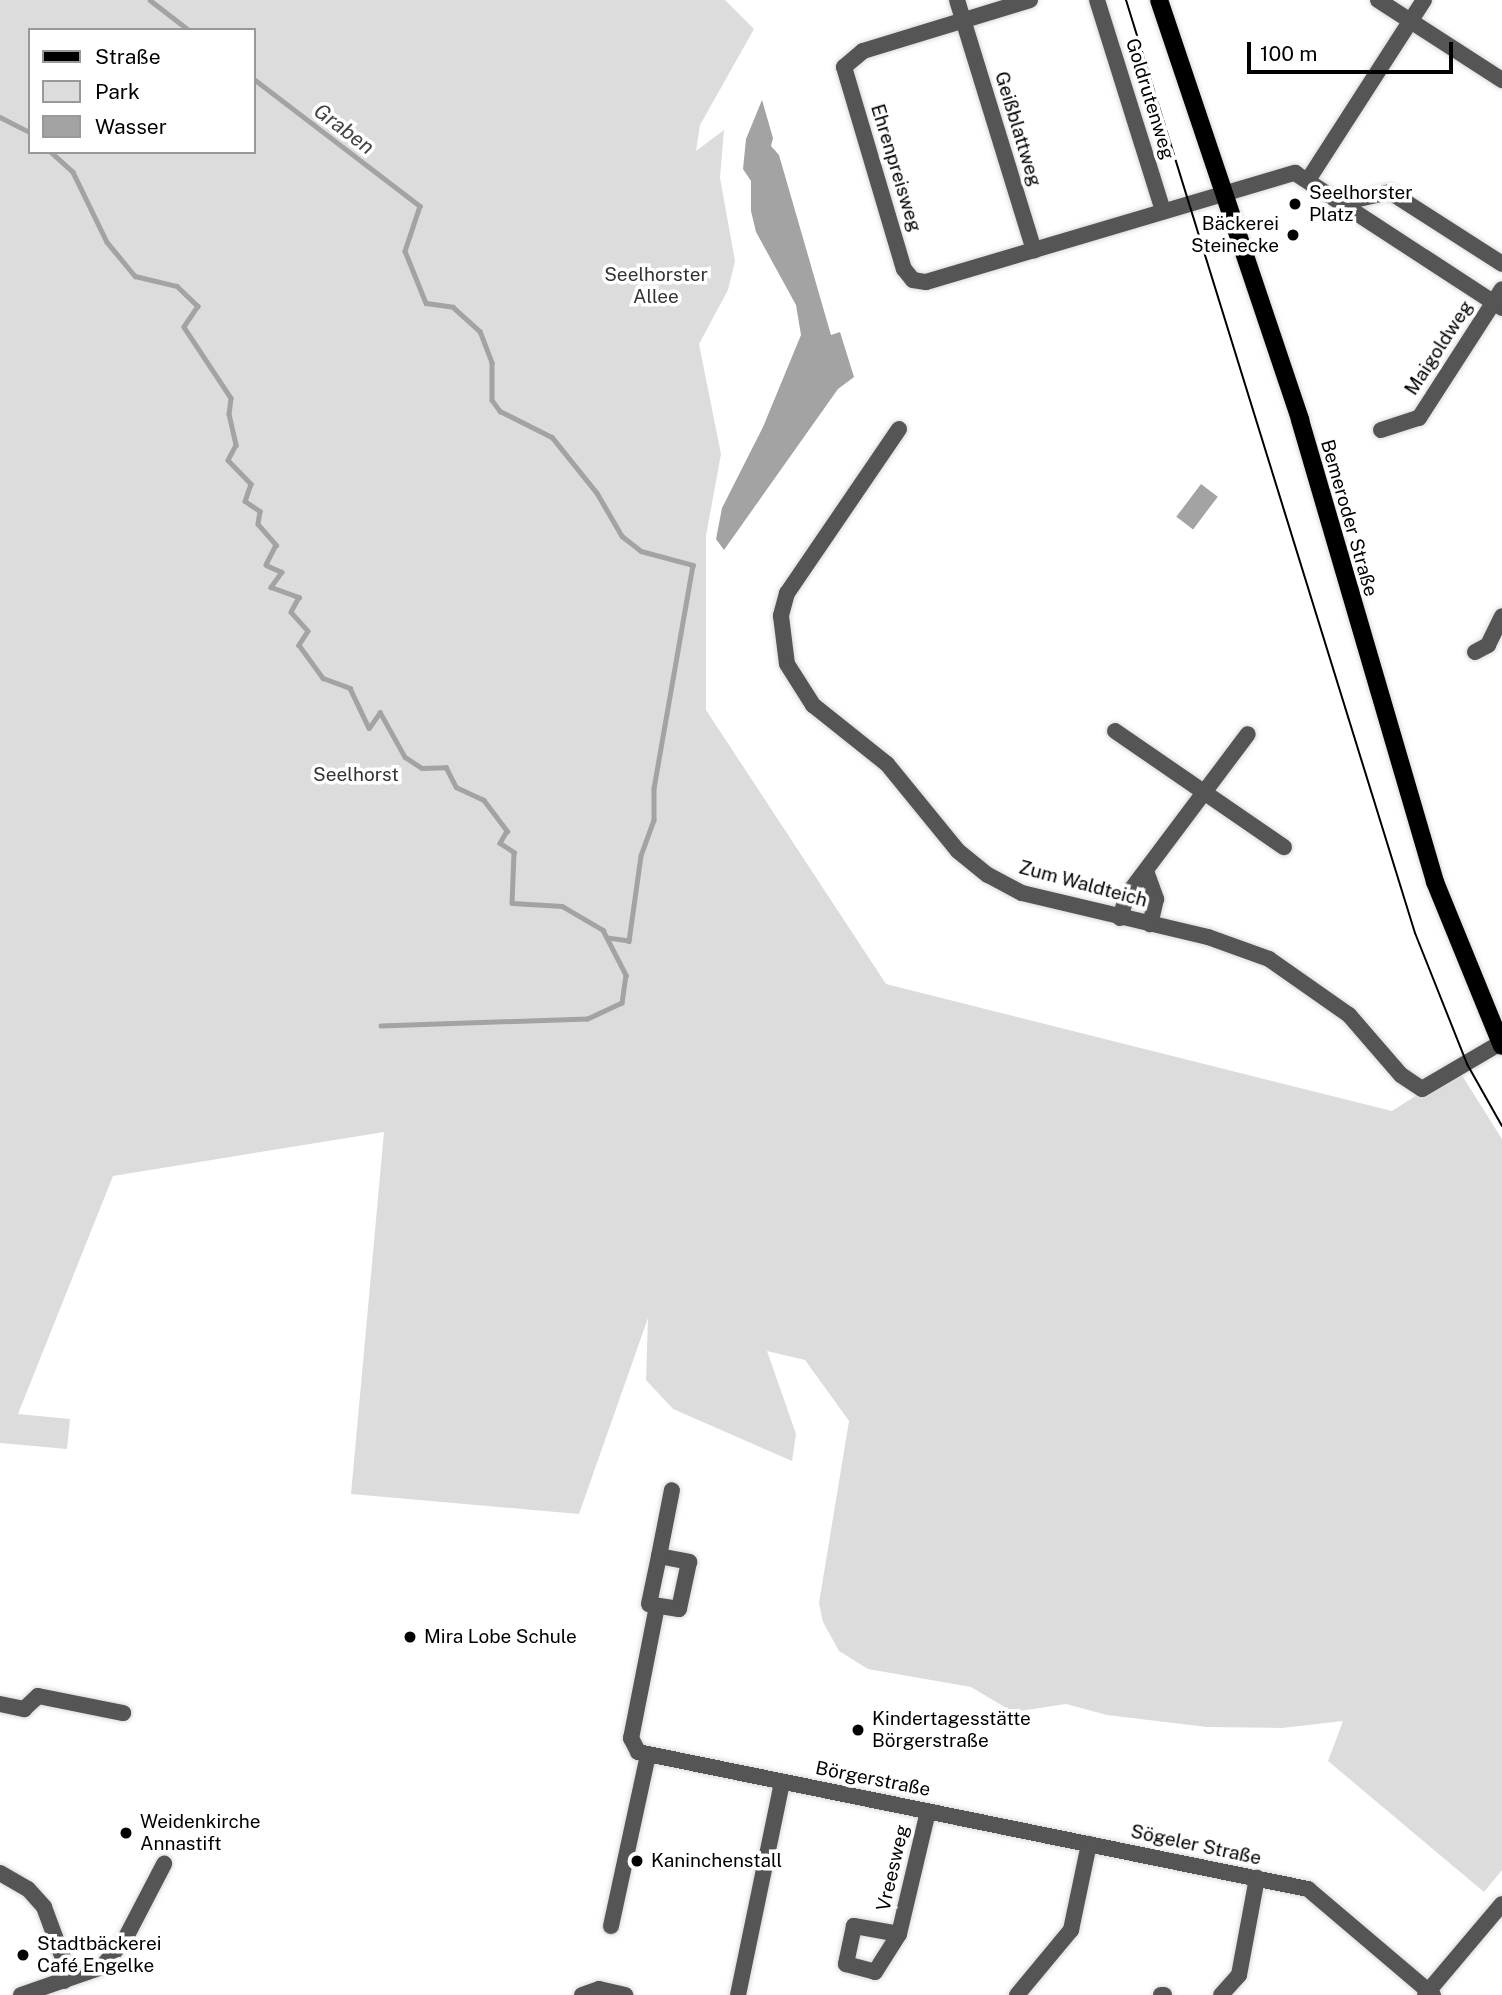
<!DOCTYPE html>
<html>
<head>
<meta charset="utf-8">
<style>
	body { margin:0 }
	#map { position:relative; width:1502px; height:1995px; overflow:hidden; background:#fff; font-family:"Public Sans",sans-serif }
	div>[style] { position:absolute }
	.green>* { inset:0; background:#dcdcdc }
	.water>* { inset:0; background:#a3a3a3; transform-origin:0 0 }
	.stream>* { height:4.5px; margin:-2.25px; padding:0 2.25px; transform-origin:2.25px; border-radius:2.25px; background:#a3a3a3 }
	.roads { filter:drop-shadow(0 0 2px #dbdbdb) drop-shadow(0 0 2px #dbdbdb) }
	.minor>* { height:16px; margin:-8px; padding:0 8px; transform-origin:8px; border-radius:8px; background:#555 }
	.major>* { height:18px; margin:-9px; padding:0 9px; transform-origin:9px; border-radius:9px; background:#000 }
	.tram>* { height:2px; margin:-1px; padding:0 1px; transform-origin:1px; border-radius:1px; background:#000 }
	.dots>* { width:19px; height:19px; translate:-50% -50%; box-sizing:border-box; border:4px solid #fff; border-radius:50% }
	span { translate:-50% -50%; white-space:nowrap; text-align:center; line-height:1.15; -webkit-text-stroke:7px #fff; paint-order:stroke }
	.street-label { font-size:19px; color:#000 }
	.poi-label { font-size:19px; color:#000 }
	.left { translate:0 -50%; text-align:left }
	.right { translate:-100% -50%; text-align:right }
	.park-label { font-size:19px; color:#333 }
	.water-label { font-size:21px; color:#444; font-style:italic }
	.legend { position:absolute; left:28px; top:28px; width:228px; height:126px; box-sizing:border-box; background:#fff; border:2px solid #999; margin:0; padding:9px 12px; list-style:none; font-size:21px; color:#000 }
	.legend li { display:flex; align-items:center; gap:14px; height:35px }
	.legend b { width:35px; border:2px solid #999 }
	.scale { position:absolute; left:1247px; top:42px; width:206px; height:32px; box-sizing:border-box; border:4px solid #000; border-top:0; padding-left:9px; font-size:21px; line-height:24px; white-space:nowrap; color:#000; -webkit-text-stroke:5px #fff; paint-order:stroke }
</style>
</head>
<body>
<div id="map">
	<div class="green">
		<div style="clip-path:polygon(evenodd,0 0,725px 0,754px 29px,700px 125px,696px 151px,724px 130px,720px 178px,735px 261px,728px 290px,699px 344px,721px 454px,706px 536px,706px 710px,886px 984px,1392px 1111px,1458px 1069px,1502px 1139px,1502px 1870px,1484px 1892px,1328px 1761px,1343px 1721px,1282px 1728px,1207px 1727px,1107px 1715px,1066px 1704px,1013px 1712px,971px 1687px,868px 1669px,839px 1651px,823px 1622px,819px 1603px,849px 1421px,805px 1360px,767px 1351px,796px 1434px,792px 1461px,673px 1409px,646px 1380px,648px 1318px,579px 1514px,351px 1494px,384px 1132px,113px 1176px,18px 1414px,70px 1419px,67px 1449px,0 1443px,0 0,30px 30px,254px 30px,254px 152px,30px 152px,30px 30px)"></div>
	</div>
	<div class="water">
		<div style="clip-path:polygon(762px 100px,773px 138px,771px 146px,779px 155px,831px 335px,840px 332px,854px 377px,838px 389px,724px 550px,716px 539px,722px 508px,763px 427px,801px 335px,796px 305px,756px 232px,751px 211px,751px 181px,743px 169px,746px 139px)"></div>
		<div style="left:1201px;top:484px;width:21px;height:41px;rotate:37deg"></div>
	</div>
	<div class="stream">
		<div style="left:150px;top:0;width:49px;rotate:37.6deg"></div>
		<div style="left:254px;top:79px;width:209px;rotate:37.4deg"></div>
		<div style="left:420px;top:206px;width:47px;rotate:108.4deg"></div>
		<div style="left:405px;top:251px;width:56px;rotate:68deg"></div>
		<div style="left:426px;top:303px;width:27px;rotate:8deg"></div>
		<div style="left:453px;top:307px;width:36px;rotate:42deg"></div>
		<div style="left:480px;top:331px;width:34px;rotate:69deg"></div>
		<div style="left:492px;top:363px;width:37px;rotate:90deg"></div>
		<div style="left:492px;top:400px;width:14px;rotate:54deg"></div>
		<div style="left:500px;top:411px;width:58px;rotate:26.6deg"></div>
		<div style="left:552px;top:437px;width:72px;rotate:51.2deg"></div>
		<div style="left:597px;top:493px;width:50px;rotate:59.8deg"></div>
		<div style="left:622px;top:536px;width:24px;rotate:38deg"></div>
		<div style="left:641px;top:551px;width:54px;rotate:15.1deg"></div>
		<div style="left:693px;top:565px;width:227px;rotate:99.9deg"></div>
		<div style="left:654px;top:789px;width:31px;rotate:90deg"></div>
		<div style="left:654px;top:820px;width:38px;rotate:110deg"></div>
		<div style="left:641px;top:856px;width:86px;rotate:98deg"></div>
		<div style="left:629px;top:941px;width:22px;rotate:-172deg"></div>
		<div style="left:0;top:117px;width:34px;rotate:27deg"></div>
		<div style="left:51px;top:152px;width:30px;rotate:42deg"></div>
		<div style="left:73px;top:172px;width:78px;rotate:64.1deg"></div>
		<div style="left:107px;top:242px;width:44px;rotate:50.5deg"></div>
		<div style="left:135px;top:276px;width:43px;rotate:13.4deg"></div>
		<div style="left:177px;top:286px;width:29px;rotate:44deg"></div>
		<div style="left:198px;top:306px;width:25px;rotate:124deg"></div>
		<div style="left:184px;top:327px;width:85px;rotate:56.5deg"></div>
		<div style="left:231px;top:398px;width:16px;rotate:97deg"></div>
		<div style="left:229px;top:414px;width:32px;rotate:77deg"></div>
		<div style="left:236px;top:445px;width:17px;rotate:118deg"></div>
		<div style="left:228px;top:460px;width:33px;rotate:46deg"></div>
		<div style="left:251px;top:484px;width:18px;rotate:109deg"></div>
		<div style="left:245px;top:501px;width:18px;rotate:34deg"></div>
		<div style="left:260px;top:511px;width:13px;rotate:99deg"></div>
		<div style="left:258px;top:524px;width:28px;rotate:49deg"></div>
		<div style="left:276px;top:545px;width:22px;rotate:117deg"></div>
		<div style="left:266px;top:565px;width:17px;rotate:24deg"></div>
		<div style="left:282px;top:572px;width:19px;rotate:126deg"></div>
		<div style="left:271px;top:587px;width:30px;rotate:20deg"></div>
		<div style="left:299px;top:597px;width:17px;rotate:118deg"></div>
		<div style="left:291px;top:612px;width:25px;rotate:48deg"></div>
		<div style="left:308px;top:631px;width:17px;rotate:123deg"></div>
		<div style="left:299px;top:645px;width:41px;rotate:54deg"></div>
		<div style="left:323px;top:678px;width:29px;rotate:20deg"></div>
		<div style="left:350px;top:688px;width:44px;rotate:64.6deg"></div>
		<div style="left:369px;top:728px;width:19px;rotate:-55deg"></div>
		<div style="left:380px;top:712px;width:51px;rotate:60.9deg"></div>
		<div style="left:405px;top:757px;width:20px;rotate:33deg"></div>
		<div style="left:422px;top:768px;width:24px;rotate:-2deg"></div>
		<div style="left:446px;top:767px;width:22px;rotate:63deg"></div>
		<div style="left:456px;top:787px;width:31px;rotate:25deg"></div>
		<div style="left:484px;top:800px;width:39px;rotate:53deg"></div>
		<div style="left:507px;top:831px;width:14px;rotate:120deg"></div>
		<div style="left:500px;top:843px;width:17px;rotate:33deg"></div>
		<div style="left:514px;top:852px;width:51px;rotate:92.2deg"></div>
		<div style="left:512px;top:903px;width:50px;rotate:3.4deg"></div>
		<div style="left:562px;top:906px;width:48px;rotate:30.3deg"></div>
		<div style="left:603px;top:930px;width:51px;rotate:62.9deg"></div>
		<div style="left:626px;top:975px;width:28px;rotate:98deg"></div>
		<div style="left:622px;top:1003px;width:38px;rotate:155deg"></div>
		<div style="left:588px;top:1019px;width:207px;rotate:178.1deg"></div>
	</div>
	<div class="roads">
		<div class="minor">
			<div style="left:957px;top:0;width:262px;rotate:72.9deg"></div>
			<div style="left:1030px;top:0;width:175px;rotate:163deg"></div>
			<div style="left:863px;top:51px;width:25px;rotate:140deg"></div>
			<div style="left:844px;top:67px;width:211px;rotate:73.5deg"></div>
			<div style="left:904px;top:269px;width:14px;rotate:51deg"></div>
			<div style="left:913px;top:280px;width:13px;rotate:9deg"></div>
			<div style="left:926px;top:282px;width:385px;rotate:-16.5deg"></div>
			<div style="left:1295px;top:173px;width:247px;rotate:33.1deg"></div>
			<div style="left:1097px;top:0;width:221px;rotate:72.6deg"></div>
			<div style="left:1378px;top:0;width:148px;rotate:32.8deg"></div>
			<div style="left:1308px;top:180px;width:214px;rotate:-57.2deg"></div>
			<div style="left:1341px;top:203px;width:50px;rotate:-12.7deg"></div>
			<div style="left:1390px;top:192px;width:133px;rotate:32.7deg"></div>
			<div style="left:899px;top:429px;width:199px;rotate:124.3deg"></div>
			<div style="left:787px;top:593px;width:24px;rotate:105deg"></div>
			<div style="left:781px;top:616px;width:48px;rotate:82.9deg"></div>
			<div style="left:787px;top:664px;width:49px;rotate:57.6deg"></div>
			<div style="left:813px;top:705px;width:95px;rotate:38.6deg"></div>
			<div style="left:887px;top:764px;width:112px;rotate:50.8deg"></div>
			<div style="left:958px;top:851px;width:38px;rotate:39deg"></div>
			<div style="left:988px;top:875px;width:38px;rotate:28deg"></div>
			<div style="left:1022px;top:893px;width:191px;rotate:13.3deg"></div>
			<div style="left:1208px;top:937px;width:65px;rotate:19.8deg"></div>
			<div style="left:1269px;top:959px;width:98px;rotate:35deg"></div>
			<div style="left:1349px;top:1015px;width:79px;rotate:49.1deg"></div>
			<div style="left:1401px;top:1075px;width:25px;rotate:34deg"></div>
			<div style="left:1422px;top:1089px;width:93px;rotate:-30.4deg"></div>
			<div style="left:1381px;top:430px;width:40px;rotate:-18deg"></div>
			<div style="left:1419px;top:418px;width:153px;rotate:-57.2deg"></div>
			<div style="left:1475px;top:652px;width:15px;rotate:-28deg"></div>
			<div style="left:1488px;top:645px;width:32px;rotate:-64deg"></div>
			<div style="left:1115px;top:731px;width:205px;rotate:34.5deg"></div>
			<div style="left:1146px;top:871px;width:30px;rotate:70deg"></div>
			<div style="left:1156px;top:899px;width:26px;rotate:103deg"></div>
			<div style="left:1120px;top:918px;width:24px;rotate:-73deg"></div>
			<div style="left:1127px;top:895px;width:201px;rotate:-53.1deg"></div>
			<div style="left:659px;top:1556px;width:31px;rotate:11deg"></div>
			<div style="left:689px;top:1562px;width:48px;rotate:102deg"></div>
			<div style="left:679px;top:1609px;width:30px;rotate:-171deg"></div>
			<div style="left:649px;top:1604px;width:49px;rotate:-78.2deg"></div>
			<div style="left:659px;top:1556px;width:67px;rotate:-78.9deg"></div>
			<div style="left:657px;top:1606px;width:135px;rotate:101.1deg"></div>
			<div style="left:631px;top:1738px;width:16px;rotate:63deg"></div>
			<div style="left:638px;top:1752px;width:684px;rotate:11.56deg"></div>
			<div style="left:1308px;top:1889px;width:164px;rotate:40.3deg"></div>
			<div style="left:0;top:1704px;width:25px;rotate:12deg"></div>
			<div style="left:24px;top:1709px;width:19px;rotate:-43deg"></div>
			<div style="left:38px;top:1696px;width:87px;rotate:11.3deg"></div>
			<div style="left:0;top:1873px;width:32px;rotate:30deg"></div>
			<div style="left:28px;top:1889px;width:24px;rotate:48deg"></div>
			<div style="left:44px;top:1907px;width:58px;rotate:69.7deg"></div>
			<div style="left:64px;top:1961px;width:20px;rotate:90deg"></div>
			<div style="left:611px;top:1926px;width:175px;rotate:-77.8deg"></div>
			<div style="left:899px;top:1934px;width:46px;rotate:-169.9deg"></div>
			<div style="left:854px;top:1926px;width:39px;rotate:102deg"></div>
			<div style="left:846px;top:1964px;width:30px;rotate:15deg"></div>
			<div style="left:875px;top:1972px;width:45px;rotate:-57.7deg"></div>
			<div style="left:899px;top:1934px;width:126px;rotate:-76.7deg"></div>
			<div style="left:21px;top:1995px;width:86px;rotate:-19.1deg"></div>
			<div style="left:102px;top:1967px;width:36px;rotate:-51deg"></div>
			<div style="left:125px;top:1939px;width:85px;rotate:-62.5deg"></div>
			<div style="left:582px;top:1995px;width:18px;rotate:-19deg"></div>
			<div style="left:599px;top:1989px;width:27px;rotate:13deg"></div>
			<div style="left:738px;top:1995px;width:217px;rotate:-78.3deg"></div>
			<div style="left:1017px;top:1995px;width:85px;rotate:-50.3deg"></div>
			<div style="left:1071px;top:1930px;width:88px;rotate:-78.2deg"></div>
			<div style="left:1161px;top:1995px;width:3px"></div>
			<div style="left:1221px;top:1995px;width:27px;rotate:-48deg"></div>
			<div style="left:1239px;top:1975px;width:99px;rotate:-79.5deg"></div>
			<div style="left:1425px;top:1995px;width:119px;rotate:-49.8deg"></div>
		</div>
		<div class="major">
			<div style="left:1159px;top:0;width:443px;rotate:71.4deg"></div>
			<div style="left:1300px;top:420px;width:481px;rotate:73.7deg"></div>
			<div style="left:1435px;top:882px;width:177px;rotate:67.8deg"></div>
		</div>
	</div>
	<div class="tram">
		<div style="left:1126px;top:0;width:977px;rotate:72.79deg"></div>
		<div style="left:1415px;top:933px;width:141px;rotate:68.3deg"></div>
		<div style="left:1467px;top:1064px;width:71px;rotate:60.6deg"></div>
	</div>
	<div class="dots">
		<div style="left:1295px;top:204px;background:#000"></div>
		<div style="left:1293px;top:235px;background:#000"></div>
		<div style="left:410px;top:1637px;background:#000"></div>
		<div style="left:858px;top:1730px;background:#000"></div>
		<div style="left:126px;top:1833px;background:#000"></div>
		<div style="left:637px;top:1861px;background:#000"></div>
		<div style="left:23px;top:1955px;background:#000"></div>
	</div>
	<div class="street-label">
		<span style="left:1150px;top:99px;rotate:73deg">Goldrutenweg</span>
		<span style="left:1018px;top:129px;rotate:73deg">Geißblattweg</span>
		<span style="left:896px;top:168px;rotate:73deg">Ehrenpreisweg</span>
		<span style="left:1439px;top:348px;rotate:-57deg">Maigoldweg</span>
		<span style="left:1349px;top:518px;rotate:74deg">Bemeroder Straße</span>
		<span style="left:1083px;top:884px;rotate:15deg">Zum Waldteich</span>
		<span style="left:873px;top:1779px;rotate:11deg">Börgerstraße</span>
		<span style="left:1196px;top:1845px;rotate:12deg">Sögeler Straße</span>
		<span style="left:893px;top:1868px;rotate:-77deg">Vreesweg</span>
	</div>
	<div class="poi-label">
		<span class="left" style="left:1309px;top:204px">Seelhorster<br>Platz</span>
		<span class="right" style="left:1279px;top:235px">Bäckerei<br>Steinecke</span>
		<span class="left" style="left:424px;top:1637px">Mira Lobe Schule</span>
		<span class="left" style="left:872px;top:1730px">Kindertagesstätte<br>Börgerstraße</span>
		<span class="left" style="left:140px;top:1833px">Weidenkirche<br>Annastift</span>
		<span class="left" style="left:651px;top:1861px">Kaninchenstall</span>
		<span class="left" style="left:37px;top:1955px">Stadtbäckerei<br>Café Engelke</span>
	</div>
	<div class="park-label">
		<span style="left:656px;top:286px">Seelhorster<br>Allee</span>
		<span style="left:356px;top:775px">Seelhorst</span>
	</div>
	<div class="water-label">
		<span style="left:344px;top:129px;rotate:37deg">Graben</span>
	</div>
	<ul class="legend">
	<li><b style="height:9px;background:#000"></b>Straße</li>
	<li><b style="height:19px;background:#dcdcdc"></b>Park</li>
	<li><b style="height:19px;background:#a3a3a3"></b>Wasser</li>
	</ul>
	<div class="scale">100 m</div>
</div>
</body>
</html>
